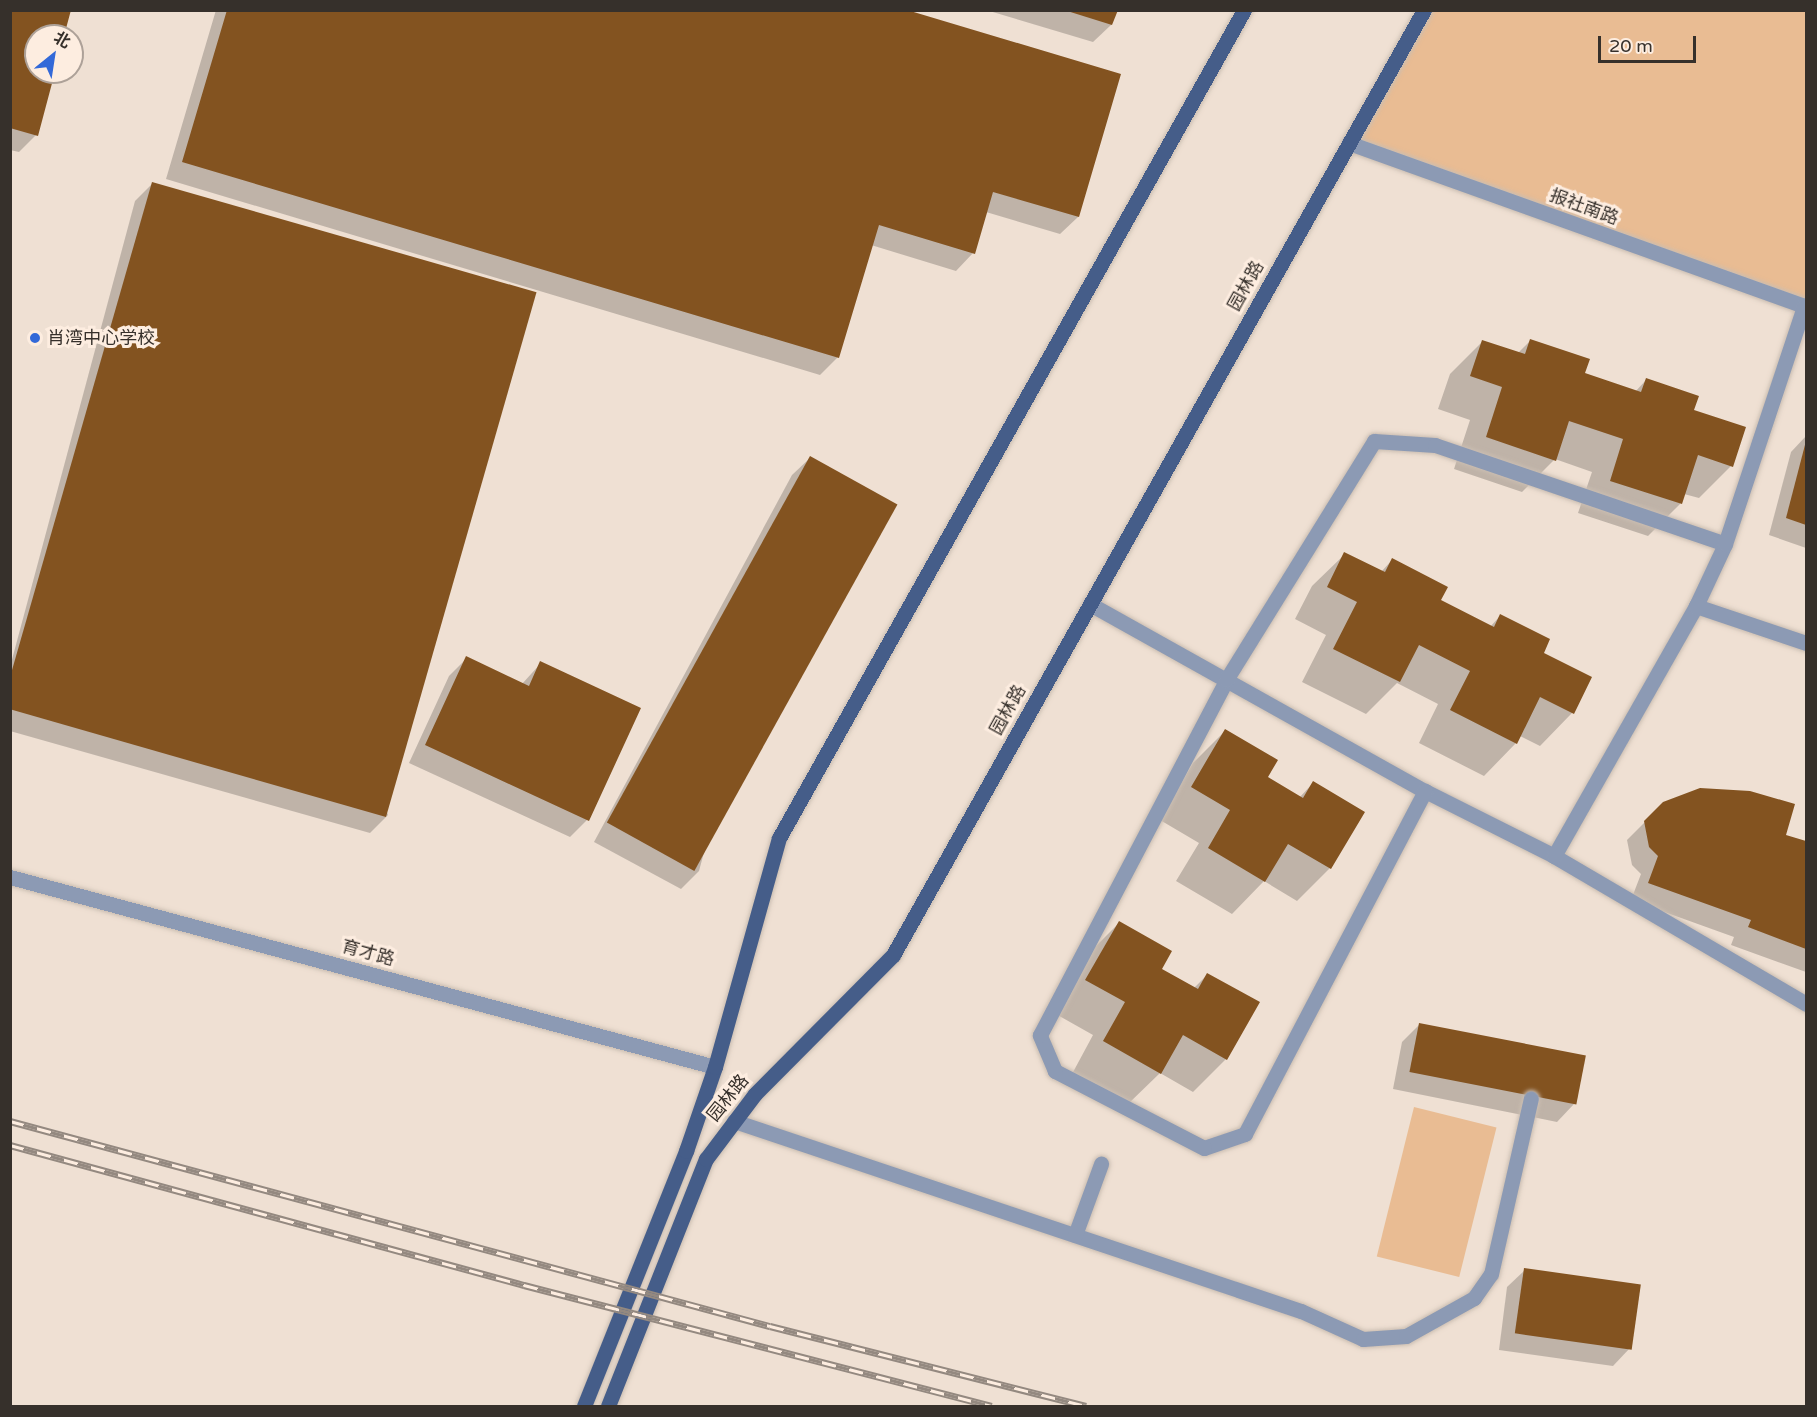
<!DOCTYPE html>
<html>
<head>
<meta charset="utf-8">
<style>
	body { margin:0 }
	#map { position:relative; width:1817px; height:1417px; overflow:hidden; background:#efe0d3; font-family:"Varela Round","Noto Sans SC",sans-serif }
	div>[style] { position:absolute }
	.green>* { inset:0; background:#e9bc93; transform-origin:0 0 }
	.shadow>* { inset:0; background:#0003 }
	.building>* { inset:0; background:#835320; transform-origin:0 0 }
	.roads { filter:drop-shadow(0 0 2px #cabdb1) drop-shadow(0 0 2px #cabdb1) }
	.minor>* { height:15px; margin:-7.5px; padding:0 7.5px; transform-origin:7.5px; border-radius:7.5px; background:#8c9ab4 }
	.major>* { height:15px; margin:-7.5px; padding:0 7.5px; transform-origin:7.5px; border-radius:7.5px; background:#455d89 }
	.rail>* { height:7px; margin-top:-3.5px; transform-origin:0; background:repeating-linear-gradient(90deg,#fdede0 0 14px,#948980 0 28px); box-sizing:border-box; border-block:2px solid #948980 }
	.dots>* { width:16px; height:16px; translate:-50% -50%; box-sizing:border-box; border:3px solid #fdede0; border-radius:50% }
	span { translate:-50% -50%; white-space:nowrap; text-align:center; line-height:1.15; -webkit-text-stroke:6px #fdede0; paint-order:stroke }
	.street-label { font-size:18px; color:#36302b }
	.poi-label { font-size:18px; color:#36302b }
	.left { translate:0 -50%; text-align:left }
	.frame { position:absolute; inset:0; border:12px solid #36302b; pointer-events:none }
	.north { position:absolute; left:24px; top:24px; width:60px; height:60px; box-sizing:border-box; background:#fdede0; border:2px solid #ada198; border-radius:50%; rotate:30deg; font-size:16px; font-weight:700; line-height:24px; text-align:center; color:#36302b }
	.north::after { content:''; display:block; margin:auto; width:21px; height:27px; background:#3369d8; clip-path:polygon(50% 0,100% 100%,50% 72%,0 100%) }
	.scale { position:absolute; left:1598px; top:36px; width:98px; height:27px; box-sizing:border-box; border:3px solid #36302b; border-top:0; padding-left:8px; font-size:18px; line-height:21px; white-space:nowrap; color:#36302b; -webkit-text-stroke:4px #fdede0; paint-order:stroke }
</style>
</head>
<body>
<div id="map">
	<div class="green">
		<div style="clip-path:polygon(1424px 11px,1806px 11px,1806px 307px,1349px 143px)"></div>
		<div style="left:1414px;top:1107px;width:85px;height:154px;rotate:14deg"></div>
	</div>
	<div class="shadow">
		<div style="clip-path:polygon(10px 10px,63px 36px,36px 36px,36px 72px,53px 72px,36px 135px,19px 152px,10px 150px)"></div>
		<div style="clip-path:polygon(216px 10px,902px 10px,1119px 75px,1078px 217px,1060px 234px,986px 212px,973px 253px,956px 271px,871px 245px,838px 357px,820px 375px,166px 179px)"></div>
		<div style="clip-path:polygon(986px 10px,1116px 10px,1111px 25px,1093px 42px)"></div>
		<div style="clip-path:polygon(153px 183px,388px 815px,370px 833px,10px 731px,10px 667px,135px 201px)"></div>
		<div style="clip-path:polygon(1483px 341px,1518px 353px,1530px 341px,1583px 374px,1635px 392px,1646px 380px,1692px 411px,1731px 466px,1699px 498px,1684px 494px,1680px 504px,1648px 536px,1578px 513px,1592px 472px,1555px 459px,1522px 492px,1454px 469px,1470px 420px,1438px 409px,1450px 374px)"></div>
		<div style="clip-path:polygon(1806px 436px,1806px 548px,1769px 535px,1791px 452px)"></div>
		<div style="clip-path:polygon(810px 458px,699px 871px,681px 889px,594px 842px,792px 475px)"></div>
		<div style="clip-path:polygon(1345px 554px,1381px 572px,1392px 560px,1439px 601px,1490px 627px,1500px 616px,1542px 653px,1590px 678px,1572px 713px,1540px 746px,1520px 736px,1516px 743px,1484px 776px,1419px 743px,1438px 704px,1397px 683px,1366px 714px,1302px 682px,1326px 635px,1295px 619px,1312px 586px)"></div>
		<div style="clip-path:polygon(467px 658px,522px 684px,541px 663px,587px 820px,570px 837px,409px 763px,449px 676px)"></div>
		<div style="clip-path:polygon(1225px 731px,1266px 778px,1299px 798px,1313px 783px,1330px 868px,1297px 901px,1264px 881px,1232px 914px,1176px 881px,1199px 843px,1160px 820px,1193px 763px)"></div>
		<div style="clip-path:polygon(1664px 803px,1806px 843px,1806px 972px,1731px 945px,1734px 937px,1631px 900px,1641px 874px,1632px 865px,1627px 840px)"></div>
		<div style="clip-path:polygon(1119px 923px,1160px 969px,1193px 989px,1208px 974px,1226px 1059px,1193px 1092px,1160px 1073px,1127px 1105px,1072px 1074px,1093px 1035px,1054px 1013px,1087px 955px)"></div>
		<div style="clip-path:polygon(1420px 1024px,1574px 1104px,1557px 1122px,1393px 1089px,1402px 1042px)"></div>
		<div style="clip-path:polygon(1525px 1270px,1630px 1348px,1613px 1366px,1499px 1350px,1507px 1287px)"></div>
	</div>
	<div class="building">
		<div style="clip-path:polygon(10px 10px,71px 10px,64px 36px,36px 36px,36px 72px,55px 72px,38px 136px,10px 128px)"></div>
		<div style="clip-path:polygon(227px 10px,907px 10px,1121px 74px,1079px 217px,993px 192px,975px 254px,879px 225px,839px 358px,182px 162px)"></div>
		<div style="clip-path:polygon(1064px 10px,1118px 10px,1112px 25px)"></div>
		<div style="left:152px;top:182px;width:400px;height:546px;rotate:16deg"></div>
		<div style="clip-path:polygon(1530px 339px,1590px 359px,1585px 373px,1641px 392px,1646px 378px,1699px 396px,1694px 410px,1746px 427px,1733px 467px,1698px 455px,1682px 504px,1610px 481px,1623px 439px,1569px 421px,1556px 461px,1486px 437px,1502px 387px,1470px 376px,1482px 340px,1525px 354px)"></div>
		<div style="clip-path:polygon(1806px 441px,1806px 525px,1786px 518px)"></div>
		<div style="left:810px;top:456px;width:100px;height:419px;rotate:29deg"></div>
		<div style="clip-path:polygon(1344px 552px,1385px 572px,1392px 558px,1448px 587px,1441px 600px,1494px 627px,1500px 614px,1550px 639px,1544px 653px,1592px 677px,1574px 714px,1540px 697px,1517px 744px,1450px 710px,1470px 671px,1419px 645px,1400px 682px,1333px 649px,1357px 602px,1327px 587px)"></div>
		<div style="clip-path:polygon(466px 656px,529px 686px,540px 661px,641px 708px,589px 821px,425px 745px)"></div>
		<div style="clip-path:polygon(1225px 729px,1278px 760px,1268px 777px,1303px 798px,1313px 781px,1365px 812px,1331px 869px,1288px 844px,1265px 882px,1208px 848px,1230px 810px,1191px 787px)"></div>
		<div style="clip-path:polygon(1700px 788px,1750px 791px,1795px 804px,1786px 835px,1806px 841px,1806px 949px,1748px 927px,1751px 920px,1648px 883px,1658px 856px,1649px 847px,1644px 821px,1663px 802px)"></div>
		<div style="clip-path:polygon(1119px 921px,1172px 951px,1162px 969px,1198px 989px,1207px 973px,1260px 1002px,1227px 1060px,1183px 1035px,1161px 1074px,1103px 1041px,1125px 1002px,1085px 980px)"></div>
		<div style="left:1419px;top:1023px;width:170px;height:50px;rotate:11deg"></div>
		<div style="left:1524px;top:1268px;width:118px;height:66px;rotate:8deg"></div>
	</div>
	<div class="roads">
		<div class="minor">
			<div style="left:1349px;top:143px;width:486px;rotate:19.7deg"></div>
			<div style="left:1090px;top:604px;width:384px;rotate:29.2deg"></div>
			<div style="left:1425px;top:791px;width:144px;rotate:26.7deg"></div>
			<div style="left:1554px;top:856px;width:292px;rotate:30.4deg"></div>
			<div style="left:1696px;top:606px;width:68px;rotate:-64.9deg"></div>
			<div style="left:1425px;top:791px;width:387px;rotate:117.7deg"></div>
			<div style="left:1245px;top:1134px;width:43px;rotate:161.1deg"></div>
			<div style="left:1204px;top:1148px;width:168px;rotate:-152.7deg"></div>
			<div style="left:1055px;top:1071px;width:39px;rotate:-113deg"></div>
			<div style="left:1040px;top:1035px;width:401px;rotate:-62.3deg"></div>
			<div style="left:1226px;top:680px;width:281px;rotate:-58.2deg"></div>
			<div style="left:1374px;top:441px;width:61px;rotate:3.8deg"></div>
			<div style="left:1435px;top:445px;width:306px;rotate:18.8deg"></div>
			<div style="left:1725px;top:544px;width:251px;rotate:-71.6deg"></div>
			<div style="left:1554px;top:856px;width:288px;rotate:-60.4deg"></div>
			<div style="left:1696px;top:606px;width:116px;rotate:18.6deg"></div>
			<div style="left:10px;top:877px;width:730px;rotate:15.08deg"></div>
			<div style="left:734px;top:1121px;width:598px;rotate:18.53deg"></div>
			<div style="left:1301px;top:1311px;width:68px;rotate:24.3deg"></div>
			<div style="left:1363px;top:1339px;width:43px;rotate:-4deg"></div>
			<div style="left:1406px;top:1336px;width:78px;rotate:-29.2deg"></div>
			<div style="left:1474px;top:1298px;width:29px;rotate:-55deg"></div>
			<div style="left:1491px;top:1274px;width:180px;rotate:-77.2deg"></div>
			<div style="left:1075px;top:1235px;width:76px;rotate:-69.9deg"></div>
		</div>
		<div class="major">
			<div style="left:584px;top:1406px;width:275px;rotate:-68.2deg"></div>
			<div style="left:686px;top:1151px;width:89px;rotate:-71deg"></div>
			<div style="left:715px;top:1067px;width:238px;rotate:-74.4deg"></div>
			<div style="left:779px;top:838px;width:950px;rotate:-60.68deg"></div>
			<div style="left:608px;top:1406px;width:266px;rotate:-68.4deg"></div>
			<div style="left:706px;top:1159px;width:81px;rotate:-53deg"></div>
			<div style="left:755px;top:1094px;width:196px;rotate:-45.2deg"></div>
			<div style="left:893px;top:955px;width:1084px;rotate:-60.67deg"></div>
		</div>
	</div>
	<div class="rail">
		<div style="left:10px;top:1121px;width:787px;rotate:15.1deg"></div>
		<div style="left:770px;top:1326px;width:326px;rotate:14.2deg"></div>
		<div style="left:10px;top:1145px;width:533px;rotate:15.24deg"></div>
		<div style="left:524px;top:1285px;width:483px;rotate:14.5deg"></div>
	</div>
	<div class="dots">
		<div style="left:35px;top:338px;background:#3369d8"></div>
	</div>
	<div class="street-label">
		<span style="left:1584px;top:207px;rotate:20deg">报社南路</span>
		<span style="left:1246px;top:286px;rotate:-61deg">园林路</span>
		<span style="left:1008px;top:710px;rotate:-61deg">园林路</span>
		<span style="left:368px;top:953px;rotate:15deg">育才路</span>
		<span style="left:728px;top:1098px;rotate:-51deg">园林路</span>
	</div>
	<div class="poi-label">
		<span class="left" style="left:47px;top:338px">肖湾中心学校</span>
	</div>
	<div class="frame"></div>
	<div class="north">北</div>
	<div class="scale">20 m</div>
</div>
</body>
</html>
